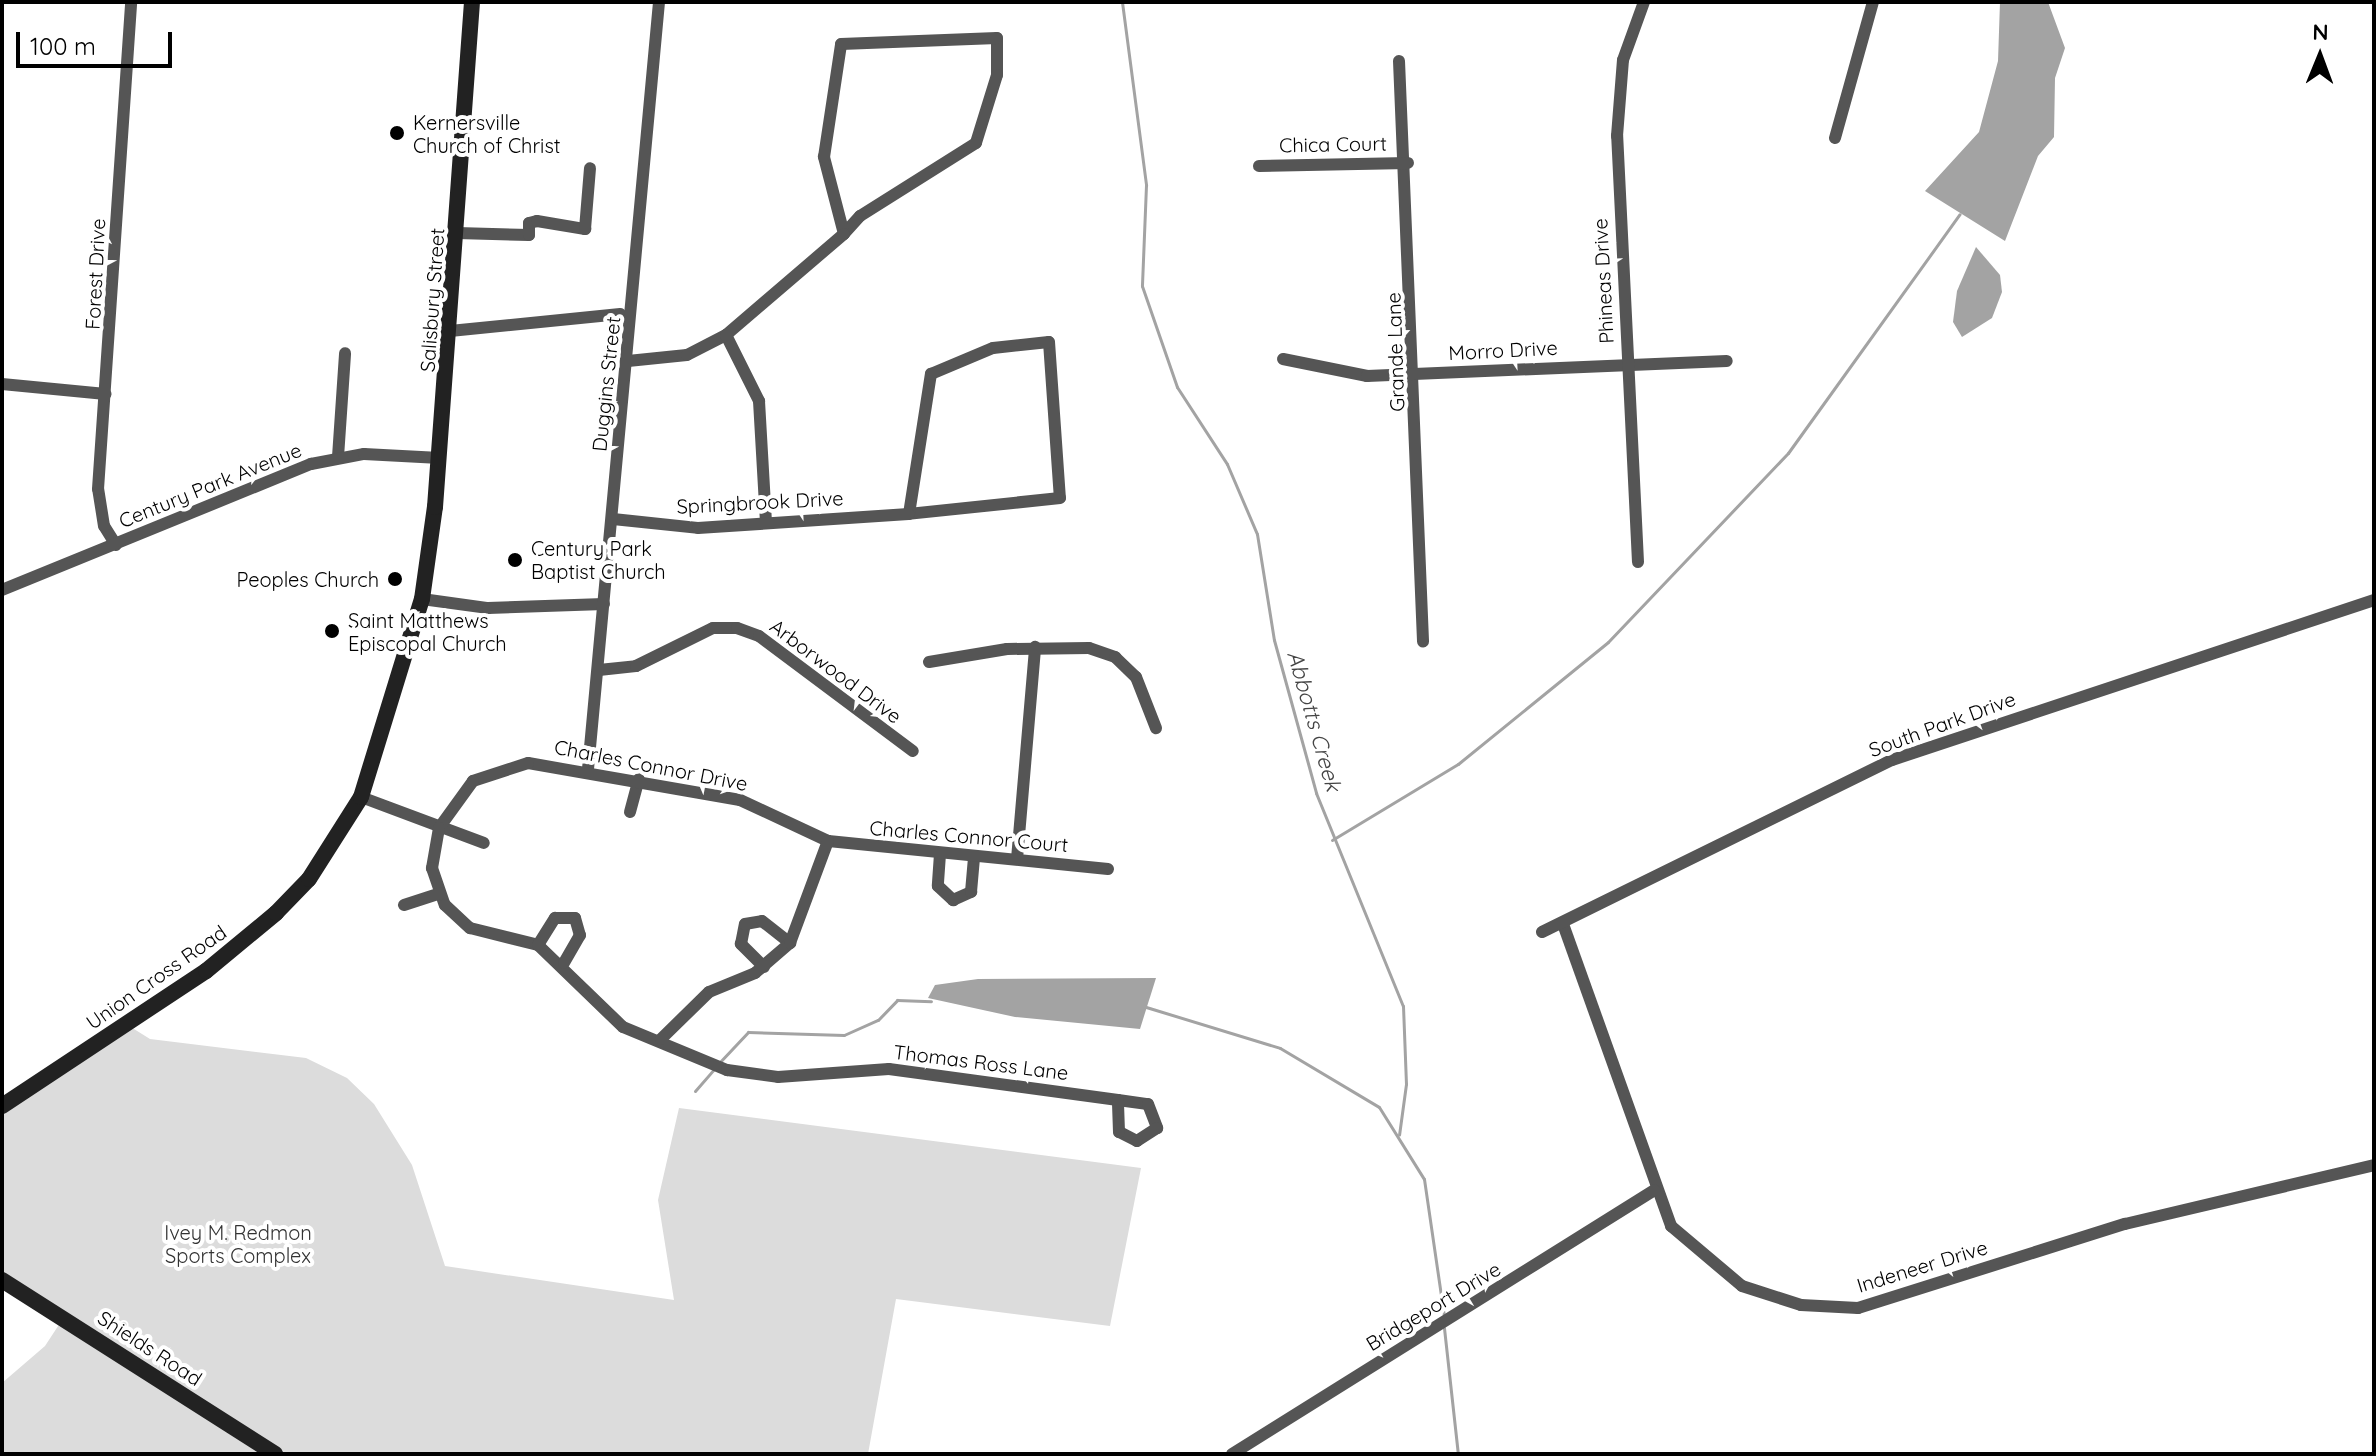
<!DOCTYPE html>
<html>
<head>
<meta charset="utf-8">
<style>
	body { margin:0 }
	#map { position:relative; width:2376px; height:1456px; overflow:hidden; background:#fff; font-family:Quicksand,sans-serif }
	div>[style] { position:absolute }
	.green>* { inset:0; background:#dcdcdc }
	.water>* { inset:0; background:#a3a3a3 }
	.stream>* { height:3px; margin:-1.5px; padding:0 1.5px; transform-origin:1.5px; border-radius:1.5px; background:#a3a3a3 }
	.street>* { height:12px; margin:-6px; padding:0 6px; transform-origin:6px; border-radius:6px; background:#555 }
	.secondary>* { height:16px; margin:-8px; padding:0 8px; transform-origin:8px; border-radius:8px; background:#222 }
	.dots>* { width:22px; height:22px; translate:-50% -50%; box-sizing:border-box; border:4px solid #fff; border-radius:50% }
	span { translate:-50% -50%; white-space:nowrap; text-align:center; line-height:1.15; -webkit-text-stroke:8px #fff; paint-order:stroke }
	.poi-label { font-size:20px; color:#000 }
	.left { translate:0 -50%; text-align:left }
	.right { translate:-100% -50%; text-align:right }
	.street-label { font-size:20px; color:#000 }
	.park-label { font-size:20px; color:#333 }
	.water-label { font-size:22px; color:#444; font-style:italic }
	.frame { position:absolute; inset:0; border:4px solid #000; pointer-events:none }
	.north { position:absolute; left:2280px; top:16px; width:80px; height:80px; -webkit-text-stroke:6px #fff; paint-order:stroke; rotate:1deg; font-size:22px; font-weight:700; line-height:32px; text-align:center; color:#000 }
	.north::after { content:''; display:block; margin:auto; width:28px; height:36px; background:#000; clip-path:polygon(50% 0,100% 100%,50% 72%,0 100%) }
	.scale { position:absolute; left:16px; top:32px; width:156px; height:36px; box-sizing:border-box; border:4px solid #000; border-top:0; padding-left:10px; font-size:24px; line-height:28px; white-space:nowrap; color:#000; -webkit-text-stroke:6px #fff; paint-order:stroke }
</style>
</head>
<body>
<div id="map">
	<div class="green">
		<div style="clip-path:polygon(126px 1024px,150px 1039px,306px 1058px,347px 1078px,374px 1104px,412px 1165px,445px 1266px,674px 1300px,658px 1200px,679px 1108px,1141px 1168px,1110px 1326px,896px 1299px,868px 1454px,2px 1454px,2px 1383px,45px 1346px,64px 1317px,2px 1280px,2px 1106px)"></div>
	</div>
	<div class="water">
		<div style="clip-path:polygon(2000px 2px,2048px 2px,2065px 48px,2055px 78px,2054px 137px,2038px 156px,2005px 241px,1925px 191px,1979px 132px,1998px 61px)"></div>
		<div style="clip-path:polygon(1976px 247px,2000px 275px,2002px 292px,1992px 318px,1962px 337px,1953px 322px,1957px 291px)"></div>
		<div style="clip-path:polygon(1156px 978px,1140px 1029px,1015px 1017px,928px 998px,935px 985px,978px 979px)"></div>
	</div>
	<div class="stream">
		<div style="left:1122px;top:2px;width:185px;rotate:82.5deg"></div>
		<div style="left:1146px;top:185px;width:101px;rotate:92.3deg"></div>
		<div style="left:1142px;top:286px;width:107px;rotate:70.9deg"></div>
		<div style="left:1177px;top:387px;width:92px;rotate:57deg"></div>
		<div style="left:1227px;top:464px;width:76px;rotate:66.8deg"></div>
		<div style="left:1257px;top:534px;width:107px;rotate:80.9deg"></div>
		<div style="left:1274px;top:640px;width:159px;rotate:74.6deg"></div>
		<div style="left:1316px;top:793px;width:230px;rotate:67.8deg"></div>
		<div style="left:1403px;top:1006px;width:78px;rotate:87.8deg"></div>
		<div style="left:1406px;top:1084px;width:51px;rotate:97.8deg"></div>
		<div style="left:1332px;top:840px;width:147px;rotate:-31.1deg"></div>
		<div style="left:1458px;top:764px;width:193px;rotate:-39.1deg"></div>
		<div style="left:1608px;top:642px;width:261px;rotate:-46.4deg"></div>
		<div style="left:1788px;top:453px;width:294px;rotate:-54.3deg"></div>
		<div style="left:1146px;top:1007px;width:140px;rotate:17deg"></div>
		<div style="left:1280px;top:1048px;width:115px;rotate:30.8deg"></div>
		<div style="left:1379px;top:1107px;width:85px;rotate:58deg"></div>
		<div style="left:1424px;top:1179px;width:138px;rotate:81.7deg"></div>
		<div style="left:718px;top:1064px;width:44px;rotate:-46.8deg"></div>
		<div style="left:748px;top:1032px;width:96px;rotate:1.8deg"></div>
		<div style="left:844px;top:1035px;width:37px;rotate:-24deg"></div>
		<div style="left:878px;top:1020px;width:28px;rotate:-46deg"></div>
		<div style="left:897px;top:1000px;width:34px;rotate:2deg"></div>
		<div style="left:695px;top:1091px;width:28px;rotate:-49deg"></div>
		<div style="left:1444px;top:1328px;width:127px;rotate:83.7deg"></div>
	</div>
	<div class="street">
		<div style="left:997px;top:38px;width:37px;rotate:90deg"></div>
		<div style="left:997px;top:75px;width:71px;rotate:107.2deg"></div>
		<div style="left:976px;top:143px;width:137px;rotate:147.8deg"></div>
		<div style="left:860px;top:216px;width:24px;rotate:132deg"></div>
		<div style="left:844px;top:234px;width:80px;rotate:-104.6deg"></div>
		<div style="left:824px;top:157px;width:114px;rotate:-81.4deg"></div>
		<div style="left:841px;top:44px;width:156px;rotate:-2.2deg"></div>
		<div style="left:1399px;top:61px;width:581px;rotate:87.63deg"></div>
		<div style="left:1835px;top:138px;width:141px;rotate:-74.4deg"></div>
		<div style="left:1259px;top:166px;width:149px;rotate:-1.2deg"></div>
		<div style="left:457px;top:233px;width:72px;rotate:1.6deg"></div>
		<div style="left:529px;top:235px;width:12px;rotate:-90deg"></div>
		<div style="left:529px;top:223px;width:8px;rotate:-14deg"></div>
		<div style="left:537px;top:221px;width:49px;rotate:9.5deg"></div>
		<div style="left:585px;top:229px;width:61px;rotate:-85.3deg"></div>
		<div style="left:450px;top:331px;width:171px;rotate:-5.7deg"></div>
		<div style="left:726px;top:335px;width:74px;rotate:63.4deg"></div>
		<div style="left:759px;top:401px;width:122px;rotate:86.7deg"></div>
		<div style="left:1049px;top:342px;width:156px;rotate:86deg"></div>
		<div style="left:1060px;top:498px;width:152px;rotate:174deg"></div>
		<div style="left:909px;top:514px;width:142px;rotate:-81.1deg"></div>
		<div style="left:931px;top:374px;width:67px;rotate:-22.8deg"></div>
		<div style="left:993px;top:348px;width:56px;rotate:-6.1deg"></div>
		<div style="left:1283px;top:359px;width:86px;rotate:11.4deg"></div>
		<div style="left:1367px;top:376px;width:360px;rotate:-2.4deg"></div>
		<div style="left:628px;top:361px;width:59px;rotate:-5.8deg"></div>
		<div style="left:687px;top:355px;width:44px;rotate:-27.1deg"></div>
		<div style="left:726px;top:335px;width:155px;rotate:-40.6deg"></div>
		<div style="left:2px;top:384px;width:104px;rotate:5.5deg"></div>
		<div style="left:338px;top:457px;width:104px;rotate:-86.1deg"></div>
		<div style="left:613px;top:519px;width:85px;rotate:6deg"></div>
		<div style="left:698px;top:528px;width:211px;rotate:-3.8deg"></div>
		<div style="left:116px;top:545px;width:22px;rotate:-122deg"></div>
		<div style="left:104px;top:526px;width:37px;rotate:-99deg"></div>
		<div style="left:98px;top:489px;width:488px;rotate:-86.1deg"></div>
		<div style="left:1638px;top:562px;width:427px;rotate:-92.8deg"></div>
		<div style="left:1617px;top:136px;width:76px;rotate:-85.5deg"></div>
		<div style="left:1623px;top:60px;width:62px;rotate:-70.1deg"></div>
		<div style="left:2px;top:590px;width:334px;rotate:-22.2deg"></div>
		<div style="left:311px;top:464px;width:54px;rotate:-10.7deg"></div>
		<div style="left:364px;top:454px;width:76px;rotate:3deg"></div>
		<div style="left:422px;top:599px;width:67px;rotate:7.8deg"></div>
		<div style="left:488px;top:608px;width:116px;rotate:-2deg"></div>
		<div style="left:929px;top:662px;width:79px;rotate:-9.5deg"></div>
		<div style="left:1007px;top:649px;width:82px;rotate:-0.7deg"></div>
		<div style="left:1089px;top:648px;width:28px;rotate:19deg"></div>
		<div style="left:1115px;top:657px;width:29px;rotate:44deg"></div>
		<div style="left:1136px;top:677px;width:55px;rotate:68.6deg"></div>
		<div style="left:599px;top:670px;width:37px;rotate:-6deg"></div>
		<div style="left:636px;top:666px;width:86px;rotate:-26.3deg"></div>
		<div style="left:713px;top:628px;width:24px"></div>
		<div style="left:737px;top:628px;width:23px;rotate:20deg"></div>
		<div style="left:759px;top:636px;width:192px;rotate:36.8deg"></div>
		<div style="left:588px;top:769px;width:770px;rotate:-84.71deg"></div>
		<div style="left:361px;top:797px;width:131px;rotate:20.5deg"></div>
		<div style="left:630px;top:812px;width:34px;rotate:-75deg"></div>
		<div style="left:940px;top:854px;width:32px;rotate:94deg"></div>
		<div style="left:938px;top:886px;width:21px;rotate:43deg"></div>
		<div style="left:953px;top:900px;width:20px;rotate:-24deg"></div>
		<div style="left:971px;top:892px;width:34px;rotate:-85deg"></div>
		<div style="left:1017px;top:859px;width:213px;rotate:-85.1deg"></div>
		<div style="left:1108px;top:869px;width:281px;rotate:-174.3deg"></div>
		<div style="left:828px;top:841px;width:97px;rotate:-155deg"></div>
		<div style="left:740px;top:800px;width:215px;rotate:-170.1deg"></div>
		<div style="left:528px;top:763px;width:58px;rotate:161.9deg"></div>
		<div style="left:473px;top:781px;width:58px;rotate:125.9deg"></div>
		<div style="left:439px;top:828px;width:41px;rotate:99.9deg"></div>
		<div style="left:432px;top:868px;width:39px;rotate:71deg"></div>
		<div style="left:445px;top:905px;width:34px;rotate:43deg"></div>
		<div style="left:470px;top:928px;width:70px;rotate:14deg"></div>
		<div style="left:538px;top:945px;width:118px;rotate:44deg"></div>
		<div style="left:623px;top:1027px;width:113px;rotate:22.5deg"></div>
		<div style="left:727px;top:1070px;width:51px;rotate:7.8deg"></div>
		<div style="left:778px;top:1077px;width:111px;rotate:-4.1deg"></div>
		<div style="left:889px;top:1069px;width:231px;rotate:7.7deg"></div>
		<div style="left:1118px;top:1100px;width:30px;rotate:8deg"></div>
		<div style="left:1148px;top:1104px;width:26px;rotate:69deg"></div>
		<div style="left:1157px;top:1128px;width:24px;rotate:147deg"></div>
		<div style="left:1137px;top:1141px;width:20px;rotate:-153deg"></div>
		<div style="left:1119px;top:1132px;width:32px;rotate:-92deg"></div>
		<div style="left:404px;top:905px;width:38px;rotate:-18deg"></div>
		<div style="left:1563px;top:924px;width:321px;rotate:70.3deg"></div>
		<div style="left:1671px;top:1226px;width:93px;rotate:40.2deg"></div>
		<div style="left:1742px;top:1286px;width:62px;rotate:17.9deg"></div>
		<div style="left:1801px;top:1305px;width:57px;rotate:3deg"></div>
		<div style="left:1858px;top:1308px;width:280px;rotate:-17.5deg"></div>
		<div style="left:2125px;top:1224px;width:256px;rotate:-13.3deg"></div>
		<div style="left:1542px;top:932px;width:390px;rotate:-26.2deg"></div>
		<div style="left:1892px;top:760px;width:508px;rotate:-18.36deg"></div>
		<div style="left:538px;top:945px;width:32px;rotate:-58deg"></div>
		<div style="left:555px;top:918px;width:20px"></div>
		<div style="left:575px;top:918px;width:18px;rotate:74deg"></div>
		<div style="left:580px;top:935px;width:32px;rotate:120deg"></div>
		<div style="left:764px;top:967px;width:33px;rotate:-135deg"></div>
		<div style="left:741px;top:944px;width:20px;rotate:-79deg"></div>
		<div style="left:745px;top:924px;width:17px;rotate:-10deg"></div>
		<div style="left:762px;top:921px;width:36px;rotate:38deg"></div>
		<div style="left:661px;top:1039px;width:67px;rotate:-44.4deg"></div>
		<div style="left:709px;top:992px;width:50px;rotate:-22.4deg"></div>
		<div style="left:755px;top:973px;width:46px;rotate:-40.6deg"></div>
		<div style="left:790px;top:943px;width:109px;rotate:-69.6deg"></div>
		<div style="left:1232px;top:1454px;width:498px;rotate:-32deg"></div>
	</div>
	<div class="secondary">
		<div style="left:2px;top:1106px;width:245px;rotate:-33.5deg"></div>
		<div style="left:206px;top:971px;width:91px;rotate:-39.6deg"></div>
		<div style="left:276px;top:913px;width:47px;rotate:-45.9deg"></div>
		<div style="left:309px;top:879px;width:97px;rotate:-57.6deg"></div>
		<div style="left:361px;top:797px;width:207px;rotate:-72.9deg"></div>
		<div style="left:422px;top:599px;width:93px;rotate:-82deg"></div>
		<div style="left:435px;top:507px;width:506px;rotate:-85.81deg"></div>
		<div style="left:2px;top:1280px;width:324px;rotate:32.5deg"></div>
	</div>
	<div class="dots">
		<div style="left:397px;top:133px;background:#000"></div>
		<div style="left:515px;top:560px;background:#000"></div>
		<div style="left:395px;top:579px;background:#000"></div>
		<div style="left:332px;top:631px;background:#000"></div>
	</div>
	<div class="poi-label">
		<span class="left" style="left:413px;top:134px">Kernersville<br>Church of Christ</span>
		<span class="left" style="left:531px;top:560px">Century Park<br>Baptist Church</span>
		<span class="right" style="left:379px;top:579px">Peoples Church</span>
		<span class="left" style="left:348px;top:632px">Saint Matthews<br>Episcopal Church</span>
	</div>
	<div class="street-label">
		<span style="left:1333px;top:144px;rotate:-1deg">Chica Court</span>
		<span style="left:95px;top:274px;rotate:-87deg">Forest Drive</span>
		<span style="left:1603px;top:281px;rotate:-93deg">Phineas Drive</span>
		<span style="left:432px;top:300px;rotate:-86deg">Salisbury Street</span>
		<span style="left:1503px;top:350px;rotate:-3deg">Morro Drive</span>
		<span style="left:1395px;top:352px;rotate:-92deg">Grande Lane</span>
		<span style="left:606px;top:384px;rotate:-84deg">Duggins Street</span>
		<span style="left:210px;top:485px;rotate:-22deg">Century Park Avenue</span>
		<span style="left:760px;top:502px;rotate:-3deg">Springbrook Drive</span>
		<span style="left:836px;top:671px;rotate:37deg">Arborwood Drive</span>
		<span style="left:1942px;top:724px;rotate:-20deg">South Park Drive</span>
		<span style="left:651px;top:765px;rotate:11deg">Charles Connor Drive</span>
		<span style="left:969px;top:836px;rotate:5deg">Charles Connor Court</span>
		<span style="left:156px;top:977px;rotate:-35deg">Union Cross Road</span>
		<span style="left:981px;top:1062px;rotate:7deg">Thomas Ross Lane</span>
		<span style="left:1922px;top:1266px;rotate:-17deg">Indeneer Drive</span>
		<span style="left:1433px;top:1306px;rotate:-31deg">Bridgeport Drive</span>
		<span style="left:150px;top:1348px;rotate:33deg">Shields Road</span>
	</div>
	<div class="park-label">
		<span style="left:238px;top:1244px">Ivey M. Redmon<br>Sports Complex</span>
	</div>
	<div class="water-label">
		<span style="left:1314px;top:721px;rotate:74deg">Abbotts Creek</span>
	</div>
	<div class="frame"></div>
	<div class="north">N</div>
	<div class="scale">100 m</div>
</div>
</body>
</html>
